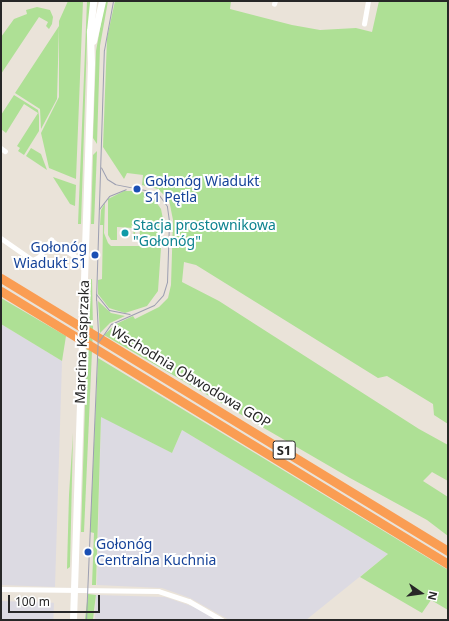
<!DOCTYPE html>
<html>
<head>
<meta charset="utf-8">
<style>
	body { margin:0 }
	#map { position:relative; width:449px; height:621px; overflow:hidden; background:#eae3d9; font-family:"Noto Sans",sans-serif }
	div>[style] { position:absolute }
	.industrial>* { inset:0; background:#dcdae2; transform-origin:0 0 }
	.green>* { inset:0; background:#aee095; transform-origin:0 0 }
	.street>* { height:4.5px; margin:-2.25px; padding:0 2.25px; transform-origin:2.25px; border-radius:2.25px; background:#fff }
	.secondary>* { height:7px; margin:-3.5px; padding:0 3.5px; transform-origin:3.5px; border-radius:3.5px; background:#fff }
	.highway>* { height:9px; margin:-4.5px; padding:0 4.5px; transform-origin:4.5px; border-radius:4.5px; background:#fa9d53 }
	.tram>* { height:1px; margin:-0.5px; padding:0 0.5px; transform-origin:0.5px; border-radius:0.5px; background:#9c9fb1 }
	.dots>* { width:11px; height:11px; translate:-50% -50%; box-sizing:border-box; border:2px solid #fff; border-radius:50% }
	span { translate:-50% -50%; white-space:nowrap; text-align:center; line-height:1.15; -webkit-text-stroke:4px #fff; paint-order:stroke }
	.shield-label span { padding:1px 3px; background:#fff; border:1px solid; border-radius:3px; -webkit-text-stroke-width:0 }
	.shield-label { font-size:13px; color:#272727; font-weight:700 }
	.transit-label { font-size:14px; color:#164399 }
	.left { translate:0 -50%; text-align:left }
	.right { translate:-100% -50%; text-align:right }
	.culture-label { font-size:14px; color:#0d838f }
	.street-label { font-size:14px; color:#272727 }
	.frame { position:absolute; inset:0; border:2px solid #272727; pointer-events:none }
	.north { position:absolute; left:401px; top:573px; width:40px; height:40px; -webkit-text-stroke:3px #fff; paint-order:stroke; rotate:103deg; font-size:11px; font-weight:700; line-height:16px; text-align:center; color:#272727 }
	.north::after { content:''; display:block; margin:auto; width:14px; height:18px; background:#272727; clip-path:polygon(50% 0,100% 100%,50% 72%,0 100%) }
	.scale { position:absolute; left:8px; top:595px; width:92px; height:18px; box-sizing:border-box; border:2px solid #272727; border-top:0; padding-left:5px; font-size:12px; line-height:14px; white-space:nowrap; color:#272727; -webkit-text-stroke:3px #fff; paint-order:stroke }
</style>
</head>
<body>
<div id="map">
	<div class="industrial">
		<div style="clip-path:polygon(1px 324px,62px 361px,55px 587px,1px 585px)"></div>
		<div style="clip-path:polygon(101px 416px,172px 453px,182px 430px,388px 554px,306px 620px,229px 620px,190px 598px,162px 588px,97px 585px)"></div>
		<div style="clip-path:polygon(96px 595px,165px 597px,197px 608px,216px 620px,95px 620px)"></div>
		<div style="left:1px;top:601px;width:53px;height:19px;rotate:2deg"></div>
	</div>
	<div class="green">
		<div style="clip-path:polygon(68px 1px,83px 1px,76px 179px,49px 168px,41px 133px,59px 97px,59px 21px)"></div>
		<div style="clip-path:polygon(87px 1px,91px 1px,87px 38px,81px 224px,78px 224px)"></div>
		<div style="clip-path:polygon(105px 1px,108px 1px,100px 46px,97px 144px,93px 138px,96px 51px)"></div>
		<div style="clip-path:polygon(115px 1px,231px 1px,230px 9px,292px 25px,320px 30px,356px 28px,372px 32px,379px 1px,448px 1px,448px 424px,434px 415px,433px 404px,387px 376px,378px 378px,196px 265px,184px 262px,182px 282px,219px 301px,419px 429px,448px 445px,448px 481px,432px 472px,423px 481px,448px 497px,448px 536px,427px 520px,350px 478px,104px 335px,116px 324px,133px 316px,135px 319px,159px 307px,168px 298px,171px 285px,173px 220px,169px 200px,158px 189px,142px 185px,143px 175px,127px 173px,124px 179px,103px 147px,107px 38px)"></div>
		<div style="clip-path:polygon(37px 7px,50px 10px,53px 17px,52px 24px,49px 29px,46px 26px,48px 22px,39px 17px,1px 74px,1px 37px,14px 19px,27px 14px,26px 10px)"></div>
		<div style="clip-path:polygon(59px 26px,57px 99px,41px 129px,40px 109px,15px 93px)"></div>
		<div style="clip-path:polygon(14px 95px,38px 110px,39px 116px,39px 131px,24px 155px,18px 151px,20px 148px,17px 146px,38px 113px,24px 104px,6px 133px,1px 129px,1px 115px)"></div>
		<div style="clip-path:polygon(31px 148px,41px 154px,47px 170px,26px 156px)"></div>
		<div style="clip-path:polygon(97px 151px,94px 224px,91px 224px,93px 155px)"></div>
		<div style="clip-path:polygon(53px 177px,76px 185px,75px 206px,70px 204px)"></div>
		<div style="clip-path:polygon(124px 191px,141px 191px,154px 199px,161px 209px,163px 219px,158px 291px,147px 306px,125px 313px,109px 308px,98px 294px,98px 280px,102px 279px,103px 225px,100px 225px,101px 210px,105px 203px,104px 233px,108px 243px,111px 246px,139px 246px,140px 227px,136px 227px,134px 239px,133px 228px,117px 227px,117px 240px,111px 240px,108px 235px,108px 199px)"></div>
		<div style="clip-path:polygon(89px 279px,92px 279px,93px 328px,84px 532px,81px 532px)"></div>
		<div style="clip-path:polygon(1px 298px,66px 336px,62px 361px,1px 324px)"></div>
		<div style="clip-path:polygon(98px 301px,111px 313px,125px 316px,110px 323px,100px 333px)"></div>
		<div style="clip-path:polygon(98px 358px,448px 570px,448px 610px,431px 600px,422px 613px,360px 577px,388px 554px,182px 430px,172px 453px,101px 417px,96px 585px,92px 585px,94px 533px,90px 532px)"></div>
		<div style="clip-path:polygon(73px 433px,70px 567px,67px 569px,69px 495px)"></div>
		<div style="left:88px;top:594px;width:8px;height:26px;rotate:7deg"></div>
	</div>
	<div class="street">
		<div style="left:274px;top:4px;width:3px;rotate:-72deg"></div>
		<div style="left:364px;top:24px;width:23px;rotate:-80deg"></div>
		<div style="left:1px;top:148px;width:5px;rotate:37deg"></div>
		<div style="left:1px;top:238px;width:39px;rotate:35deg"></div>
		<div style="left:33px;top:260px;width:7px;rotate:-27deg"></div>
		<div style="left:39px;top:257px;width:21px;rotate:-55deg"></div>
		<div style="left:51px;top:240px;width:30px;rotate:34deg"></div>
		<div style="left:76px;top:257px;width:9px;rotate:13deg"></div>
		<div style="left:1px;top:589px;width:157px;rotate:0.7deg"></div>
		<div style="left:158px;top:591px;width:33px;rotate:18deg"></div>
		<div style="left:189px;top:601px;width:38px;rotate:30deg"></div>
	</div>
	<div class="secondary">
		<div style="left:93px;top:41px;width:41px;rotate:-77.3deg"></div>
		<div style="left:73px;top:620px;width:557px;rotate:-88.15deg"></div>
		<div style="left:91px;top:63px;width:32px;rotate:-92deg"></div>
		<div style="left:90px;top:31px;width:30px;rotate:-84deg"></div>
	</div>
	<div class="highway">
		<div style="left:1px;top:278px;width:524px;rotate:31.41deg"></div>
		<div style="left:1px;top:291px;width:524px;rotate:31.41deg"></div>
	</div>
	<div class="tram">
		<div style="left:99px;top:209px;width:16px;rotate:-52deg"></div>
		<div style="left:109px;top:196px;width:18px;rotate:-22deg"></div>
		<div style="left:96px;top:294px;width:21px;rotate:51deg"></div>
		<div style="left:109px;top:310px;width:21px;rotate:11deg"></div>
		<div style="left:99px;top:341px;width:21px;rotate:-55deg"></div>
		<div style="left:111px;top:324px;width:47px;rotate:-23.8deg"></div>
		<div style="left:154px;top:305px;width:13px;rotate:-48deg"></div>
		<div style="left:163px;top:295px;width:14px;rotate:-73deg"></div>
		<div style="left:167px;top:282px;width:61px;rotate:-88.1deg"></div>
		<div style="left:169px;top:221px;width:15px;rotate:-98deg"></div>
		<div style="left:167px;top:206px;width:14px;rotate:-126deg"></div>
		<div style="left:159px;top:195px;width:10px;rotate:-156deg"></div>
		<div style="left:150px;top:191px;width:36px;rotate:-169deg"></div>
		<div style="left:115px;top:184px;width:9px;rotate:-148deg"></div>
		<div style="left:107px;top:179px;width:13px;rotate:-117deg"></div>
		<div style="left:86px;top:620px;width:287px;rotate:-87.6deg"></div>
		<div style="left:98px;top:333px;width:33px;rotate:-93deg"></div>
		<div style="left:96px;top:300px;width:250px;rotate:-88.2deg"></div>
		<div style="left:104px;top:50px;width:50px;rotate:-79.6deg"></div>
	</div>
	<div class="dots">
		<div style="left:137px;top:189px;background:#1a4fb4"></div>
		<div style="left:125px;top:233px;background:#0f9aa8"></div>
		<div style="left:95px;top:255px;background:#1a4fb4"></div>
		<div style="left:88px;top:552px;background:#1a4fb4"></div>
	</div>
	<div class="shield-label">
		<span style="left:284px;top:450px">S1</span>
	</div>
	<div class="transit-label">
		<span class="left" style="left:145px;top:189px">Gołonóg Wiadukt<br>S1 Pętla</span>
		<span class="right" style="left:87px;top:255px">Gołonóg<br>Wiadukt S1</span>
		<span class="left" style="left:96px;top:552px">Gołonóg<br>Centralna Kuchnia</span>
	</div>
	<div class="culture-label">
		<span class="left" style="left:133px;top:233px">Stacja prostownikowa<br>"Gołonóg"</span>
	</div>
	<div class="street-label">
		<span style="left:82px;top:342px;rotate:-88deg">Marcina Kasprzaka</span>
		<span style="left:191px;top:377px;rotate:31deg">Wschodnia Obwodowa GOP</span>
	</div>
	<div class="frame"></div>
	<div class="north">N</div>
	<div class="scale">100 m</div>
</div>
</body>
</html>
